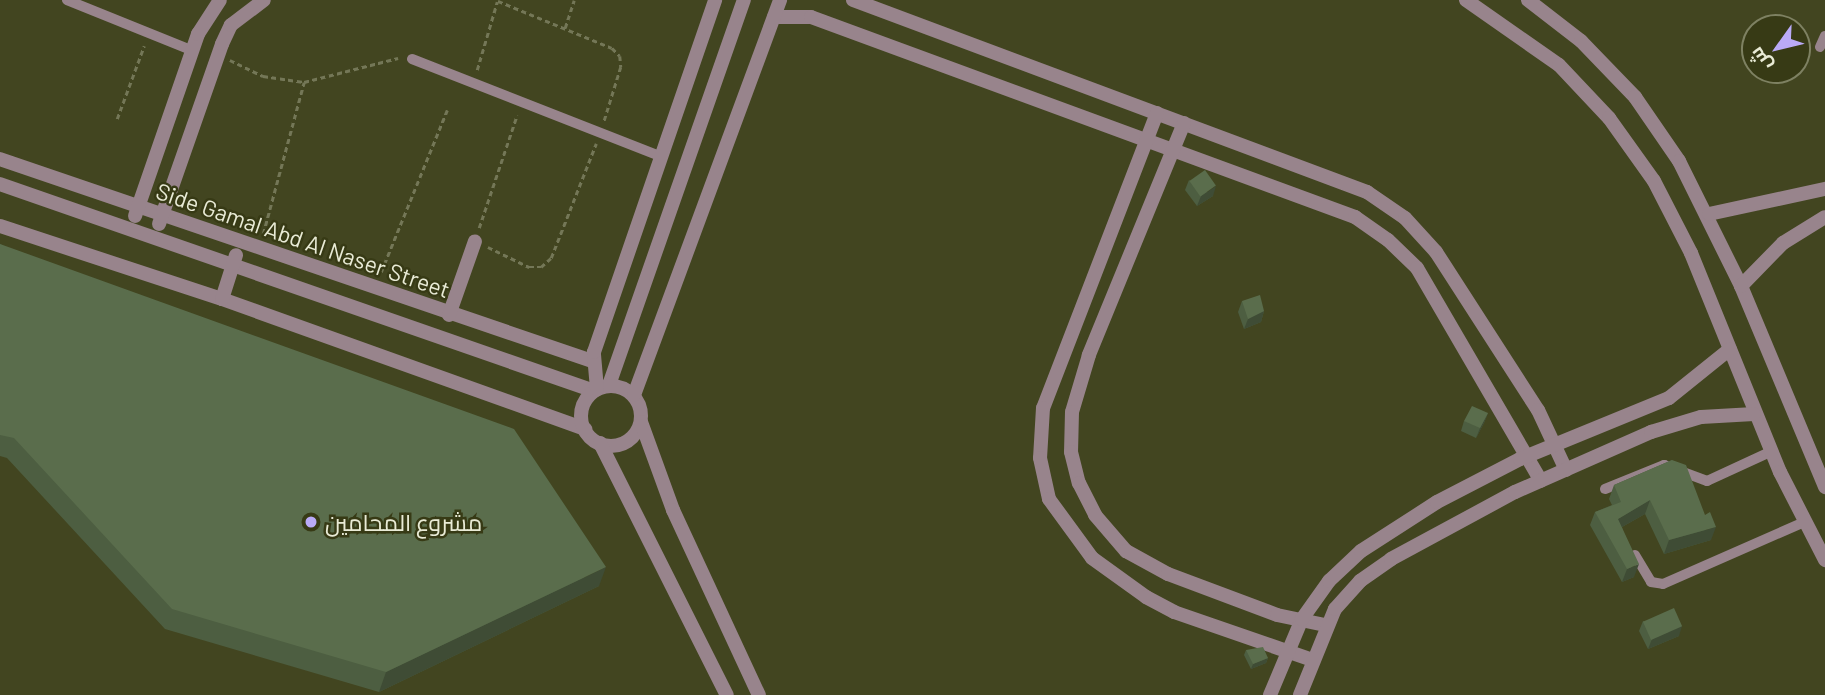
<!DOCTYPE html>
<html>
<head>
<meta charset="utf-8">
<style>
	body { margin:0 }
	#map { position:relative; width:1825px; height:695px; overflow:hidden; background:#424520; font-family:Barlow,Cairo,sans-serif }
	div>[style] { position:absolute }
	.path>* { height:2.5px; margin-top:-1.25px; transform-origin:0; background:repeating-linear-gradient(90deg,#747757 0 5px,transparent 0 8.5px) }
	.lane>* { height:10px; margin:-5px; padding:0 5px; transform-origin:5px; border-radius:5px; background:#98848c }
	.street>* { height:14px; margin:-7px; padding:0 7px; transform-origin:7px; border-radius:7px; background:#98848c }
	.street>.ring { margin:-7px; padding:0; box-sizing:content-box; background:none; border:14px solid #98848c; border-radius:50% }
	.wall>* { inset:0; background:#4d5e41 }
	.shaded-wall>* { inset:0; background:#3f4c35 }
	.building>* { inset:0; background:#5a6d4c; transform-origin:0 0 }
	.dots>* { width:19px; height:19px; translate:-50% -50%; box-sizing:border-box; border:4px solid #373a15; border-radius:50% }
	span { translate:-50% -50%; white-space:nowrap; text-align:center; line-height:1.15; -webkit-text-stroke:5px #373a15; paint-order:stroke }
	.street-label { font-size:23px; color:#e9ebd6 }
	.poi-label { font-size:23px; color:#e9ebd6 }
	.left { translate:0 -50%; text-align:left }
	.north { position:absolute; left:1741px; top:14px; width:70px; height:70px; box-sizing:border-box; background:#373a15; border:2px solid #7e8162; border-radius:50%; rotate:236deg; font-size:19px; font-weight:700; line-height:28px; text-align:center; color:#e9ebd6 }
	.north::after { content:''; display:block; margin:auto; width:24px; height:32px; background:#baaaf7; clip-path:polygon(50% 0,100% 100%,50% 72%,0 100%) }
</style>
</head>
<body>
<div id="map">
	<div class="path">
		<div style="left:498px;top:1px;width:123px;rotate:22.4deg"></div>
		<div style="left:612px;top:48px;width:11px;rotate:45deg"></div>
		<div style="left:620px;top:56px;width:11px;rotate:85deg"></div>
		<div style="left:621px;top:67px;width:58px;rotate:107.2deg"></div>
		<div style="left:565px;top:28px;width:29px;rotate:-72deg"></div>
		<div style="left:230px;top:60px;width:37px;rotate:26deg"></div>
		<div style="left:263px;top:76px;width:41px;rotate:8.3deg"></div>
		<div style="left:304px;top:82px;width:97px;rotate:-14.3deg"></div>
		<div style="left:477px;top:70px;width:71px;rotate:-73.6deg"></div>
		<div style="left:117px;top:119px;width:78px;rotate:-69.7deg"></div>
		<div style="left:479px;top:228px;width:119px;rotate:-71.4deg"></div>
		<div style="left:263px;top:234px;width:157px;rotate:-74.9deg"></div>
		<div style="left:488px;top:247px;width:46px;rotate:26deg"></div>
		<div style="left:529px;top:267px;width:12px"></div>
		<div style="left:541px;top:267px;width:13px;rotate:-42deg"></div>
		<div style="left:551px;top:258px;width:123px;rotate:-68.5deg"></div>
		<div style="left:381px;top:272px;width:175px;rotate:-67.8deg"></div>
	</div>
	<div class="lane">
		<div style="left:67px;top:0;width:136px;rotate:22deg"></div>
		<div style="left:1820px;top:47px;width:12px;rotate:-66deg"></div>
		<div style="left:412px;top:59px;width:265px;rotate:21.4deg"></div>
		<div style="left:1605px;top:489px;width:64px;rotate:-22.1deg"></div>
		<div style="left:1664px;top:465px;width:46px;rotate:20.4deg"></div>
		<div style="left:1707px;top:481px;width:69px;rotate:-24.7deg"></div>
		<div style="left:1635px;top:555px;width:31px;rotate:59deg"></div>
		<div style="left:1651px;top:582px;width:12px;rotate:9deg"></div>
		<div style="left:1663px;top:584px;width:154px;rotate:-23.7deg"></div>
	</div>
	<div class="street">
		<div style="left:853px;top:0;width:549px;rotate:20.48deg"></div>
		<div style="left:1367px;top:192px;width:46px;rotate:34.4deg"></div>
		<div style="left:1405px;top:218px;width:46px;rotate:47.6deg"></div>
		<div style="left:1436px;top:252px;width:188px;rotate:57.2deg"></div>
		<div style="left:1538px;top:410px;width:66px;rotate:65deg"></div>
		<div style="left:1466px;top:0;width:113px;rotate:35deg"></div>
		<div style="left:1559px;top:65px;width:73px;rotate:46.7deg"></div>
		<div style="left:1609px;top:118px;width:77px;rotate:54.5deg"></div>
		<div style="left:1654px;top:181px;width:81px;rotate:62.8deg"></div>
		<div style="left:1691px;top:253px;width:236px;rotate:67.9deg"></div>
		<div style="left:1780px;top:472px;width:99px;rotate:62.9deg"></div>
		<div style="left:1528px;top:0;width:67px;rotate:37.7deg"></div>
		<div style="left:1581px;top:41px;width:78px;rotate:46deg"></div>
		<div style="left:1635px;top:97px;width:78px;rotate:55.5deg"></div>
		<div style="left:1679px;top:161px;width:140px;rotate:63.6deg"></div>
		<div style="left:1741px;top:286px;width:218px;rotate:67.3deg"></div>
		<div style="left:774px;top:17px;width:37px"></div>
		<div style="left:811px;top:17px;width:580px;rotate:20.19deg"></div>
		<div style="left:1355px;top:217px;width:40px;rotate:34.9deg"></div>
		<div style="left:1388px;top:240px;width:40px;rotate:44deg"></div>
		<div style="left:1417px;top:268px;width:246px;rotate:59.8deg"></div>
		<div style="left:1157px;top:113px;width:316px;rotate:111.1deg"></div>
		<div style="left:1043px;top:408px;width:50px;rotate:93.4deg"></div>
		<div style="left:1040px;top:458px;width:42px;rotate:77.6deg"></div>
		<div style="left:1049px;top:499px;width:73px;rotate:53.9deg"></div>
		<div style="left:1092px;top:558px;width:67px;rotate:35.8deg"></div>
		<div style="left:1146px;top:597px;width:32px;rotate:28deg"></div>
		<div style="left:1174px;top:612px;width:147px;rotate:19.1deg"></div>
		<div style="left:1184px;top:123px;width:251px;rotate:112.3deg"></div>
		<div style="left:1089px;top:355px;width:59px;rotate:106.6deg"></div>
		<div style="left:1072px;top:412px;width:40px;rotate:91.4deg"></div>
		<div style="left:1071px;top:452px;width:32px;rotate:76deg"></div>
		<div style="left:1079px;top:483px;width:36px;rotate:63deg"></div>
		<div style="left:1095px;top:515px;width:48px;rotate:49.3deg"></div>
		<div style="left:1126px;top:551px;width:48px;rotate:28.7deg"></div>
		<div style="left:1168px;top:574px;width:116px;rotate:20.6deg"></div>
		<div style="left:1277px;top:615px;width:49px;rotate:11.8deg"></div>
		<div style="left:0;top:159px;width:626px;rotate:18.84deg"></div>
		<div style="left:0;top:184px;width:629px;rotate:19.21deg"></div>
		<div style="left:1709px;top:214px;width:119px;rotate:-12.2deg"></div>
		<div style="left:135px;top:216px;width:193px;rotate:-70.9deg"></div>
		<div style="left:198px;top:34px;width:40px;rotate:-57.1deg"></div>
		<div style="left:159px;top:224px;width:191px;rotate:-70.7deg"></div>
		<div style="left:222px;top:44px;width:21px;rotate:-65deg"></div>
		<div style="left:231px;top:25px;width:41px;rotate:-37.1deg"></div>
		<div style="left:0;top:226px;width:234px;rotate:18.2deg"></div>
		<div style="left:222px;top:299px;width:386px;rotate:19.7deg"></div>
		<div style="left:1741px;top:286px;width:60px;rotate:-45.7deg"></div>
		<div style="left:1783px;top:243px;width:49px;rotate:-31.8deg"></div>
		<div style="left:222px;top:299px;width:46px;rotate:-72.3deg"></div>
		<div style="left:449px;top:315px;width:78px;rotate:-70.6deg"></div>
		<div style="left:609px;top:385px;width:408px;rotate:-70.7deg"></div>
		<div class="ring" style="left:581px;top:386px;width:46px;height:46px"></div>
		<div style="left:597px;top:389px;width:37px;rotate:-95deg"></div>
		<div style="left:594px;top:352px;width:372px;rotate:-71deg"></div>
		<div style="left:634px;top:395px;width:421px;rotate:-69.7deg"></div>
		<div style="left:641px;top:422px;width:94px;rotate:70deg"></div>
		<div style="left:673px;top:510px;width:204px;rotate:65.1deg"></div>
		<div style="left:600px;top:443px;width:282px;rotate:63.3deg"></div>
		<div style="left:1270px;top:695px;width:82px;rotate:-67.2deg"></div>
		<div style="left:1302px;top:619px;width:47px;rotate:-54.6deg"></div>
		<div style="left:1329px;top:581px;width:44px;rotate:-43.2deg"></div>
		<div style="left:1361px;top:551px;width:90px;rotate:-32.8deg"></div>
		<div style="left:1437px;top:502px;width:93px;rotate:-27.4deg"></div>
		<div style="left:1520px;top:459px;width:161px;rotate:-22.3deg"></div>
		<div style="left:1669px;top:398px;width:78px;rotate:-38.8deg"></div>
		<div style="left:1300px;top:695px;width:93px;rotate:-67.9deg"></div>
		<div style="left:1335px;top:609px;width:38px;rotate:-48deg"></div>
		<div style="left:1360px;top:581px;width:38px;rotate:-35deg"></div>
		<div style="left:1391px;top:559px;width:141px;rotate:-28.4deg"></div>
		<div style="left:1515px;top:492px;width:149px;rotate:-23.8deg"></div>
		<div style="left:1651px;top:432px;width:52px;rotate:-16.7deg"></div>
		<div style="left:1701px;top:417px;width:53px;rotate:-3.2deg"></div>
	</div>
	<div class="wall">
		<div style="clip-path:polygon(1189px 180px,1213px 196px,1197px 206px,1185px 190px)"></div>
		<div style="clip-path:polygon(0 244px,599px 586px,379px 692px,165px 629px,7px 458px,0 456px)"></div>
		<div style="clip-path:polygon(1242px 301px,1264px 311px,1261px 322px,1244px 329px,1238px 312px)"></div>
		<div style="clip-path:polygon(1488px 413px,1484px 423px,1476px 438px,1461px 431px,1464px 421px)"></div>
		<div style="clip-path:polygon(1672px 460px,1711px 540px,1664px 554px,1645px 514px,1622px 527px,1634px 577px,1622px 582px,1590px 525px,1595px 512px,1612px 505px,1609px 499px,1614px 485px)"></div>
		<div style="clip-path:polygon(1643px 621px,1679px 636px,1648px 649px,1639px 631px)"></div>
		<div style="clip-path:polygon(1246px 650px,1268px 658px,1266px 663px,1251px 669px,1244px 655px)"></div>
	</div>
	<div class="shaded-wall">
		<div style="clip-path:polygon(1216px 186px,1213px 196px,1197px 206px,1201px 196px)"></div>
		<div style="clip-path:polygon(1264px 311px,1261px 322px,1244px 329px,1248px 319px)"></div>
		<div style="clip-path:polygon(1488px 413px,1484px 423px,1476px 438px,1480px 428px)"></div>
		<div style="clip-path:polygon(1650px 500px,1645px 514px,1613px 532px,1618px 519px)"></div>
		<div style="clip-path:polygon(1716px 527px,1711px 540px,1664px 554px,1669px 540px)"></div>
		<div style="clip-path:polygon(1639px 564px,1634px 577px,1622px 582px,1627px 569px)"></div>
		<div style="clip-path:polygon(606px 567px,599px 586px,379px 692px,386px 672px)"></div>
		<div style="clip-path:polygon(1682px 626px,1679px 636px,1648px 649px,1652px 639px)"></div>
		<div style="clip-path:polygon(1268px 658px,1266px 663px,1251px 669px,1253px 664px)"></div>
	</div>
	<div class="building">
		<div style="left:1205px;top:170px;width:19px;height:19px;rotate:55deg"></div>
		<div style="clip-path:polygon(0 244px,514px 429px,606px 567px,386px 672px,172px 609px,14px 438px,0 435px)"></div>
		<div style="clip-path:polygon(1260px 295px,1264px 311px,1248px 319px,1242px 301px)"></div>
		<div style="clip-path:polygon(1472px 406px,1488px 413px,1480px 428px,1464px 421px)"></div>
		<div style="clip-path:polygon(1672px 460px,1686px 465px,1705px 515px,1710px 512px,1716px 527px,1669px 540px,1650px 500px,1618px 519px,1639px 564px,1627px 569px,1595px 512px,1621px 502px,1614px 485px)"></div>
		<div style="left:1674px;top:608px;width:20px;height:34px;rotate:66deg"></div>
		<div style="clip-path:polygon(1263px 647px,1268px 658px,1253px 664px,1246px 650px)"></div>
	</div>
	<div class="dots">
		<div style="left:311px;top:522px;background:#baaaf7"></div>
	</div>
	<div class="street-label">
		<span style="left:303px;top:240px;rotate:19deg">Side Gamal Abd Al Naser Street</span>
	</div>
	<div class="poi-label">
		<span class="left" style="left:325px;top:522px">مشروع المحامين</span>
	</div>
	<div class="north">ش</div>
</div>
</body>
</html>
